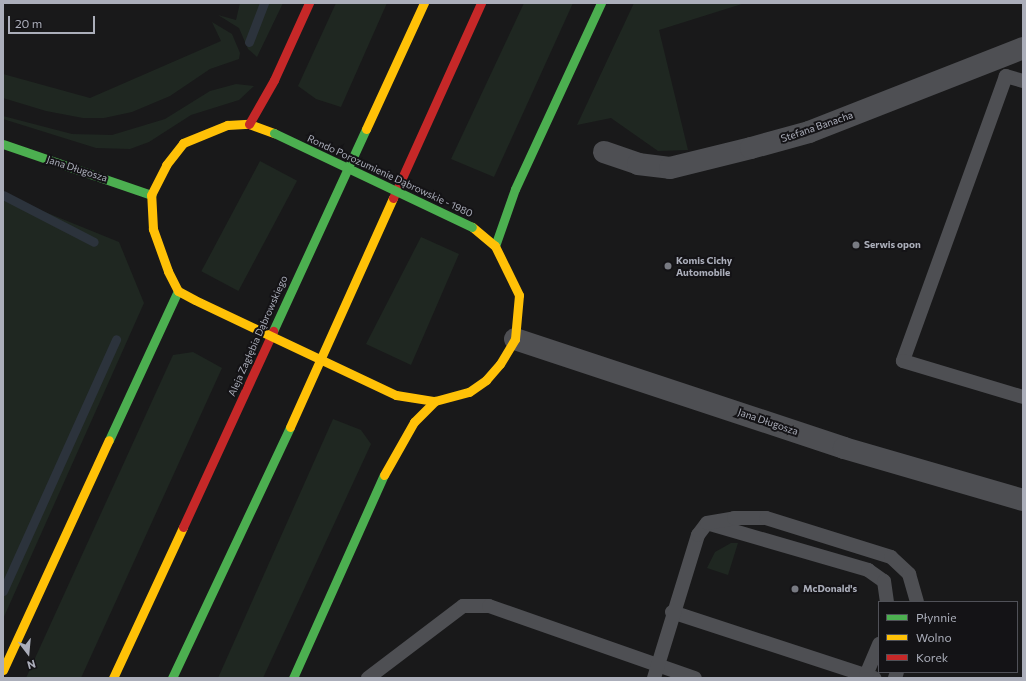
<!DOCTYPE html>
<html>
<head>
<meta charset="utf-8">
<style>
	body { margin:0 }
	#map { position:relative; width:1026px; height:681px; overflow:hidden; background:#19191a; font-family:Commissioner,sans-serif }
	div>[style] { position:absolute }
	.green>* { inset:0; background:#1f2721; transform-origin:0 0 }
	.stream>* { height:9px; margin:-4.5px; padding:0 4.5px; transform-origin:4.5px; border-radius:4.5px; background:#2c333c }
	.lane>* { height:14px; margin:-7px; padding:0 7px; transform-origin:7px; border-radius:7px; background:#4e4f53 }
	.street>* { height:22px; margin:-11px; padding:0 11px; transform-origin:11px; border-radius:11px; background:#4e4f53 }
	.fast>* { height:9px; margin:-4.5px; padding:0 4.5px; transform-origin:4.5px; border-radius:4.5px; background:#4caf50 }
	.slow>* { height:9px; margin:-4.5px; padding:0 4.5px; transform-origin:4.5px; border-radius:4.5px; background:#ffc107 }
	.jam>* { height:9px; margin:-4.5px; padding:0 4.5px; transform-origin:4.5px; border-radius:4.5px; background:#c62828 }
	.fast-bridge>* { height:9px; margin:-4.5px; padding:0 4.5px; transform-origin:4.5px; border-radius:4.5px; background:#4caf50 }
	.slow-bridge>* { height:9px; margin:-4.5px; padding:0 4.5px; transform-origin:4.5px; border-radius:4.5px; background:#ffc107 }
	.dots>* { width:11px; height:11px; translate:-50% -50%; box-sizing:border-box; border:2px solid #141316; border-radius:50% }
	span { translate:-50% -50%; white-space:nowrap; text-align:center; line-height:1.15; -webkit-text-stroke:4px #141316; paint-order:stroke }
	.street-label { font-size:10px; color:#abaeba }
	.poi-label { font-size:10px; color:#abaeba; font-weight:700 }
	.left { translate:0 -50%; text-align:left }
	.frame { position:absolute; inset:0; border:4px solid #abaeba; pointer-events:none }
	.legend { position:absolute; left:878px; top:601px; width:140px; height:72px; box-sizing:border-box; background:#141316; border:1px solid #505158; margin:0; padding:5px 7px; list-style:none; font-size:12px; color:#abaeba }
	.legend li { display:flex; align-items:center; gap:8px; height:20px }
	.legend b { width:20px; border:1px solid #505158 }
	.north { position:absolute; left:8px; top:633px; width:40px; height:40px; -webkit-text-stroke:3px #141316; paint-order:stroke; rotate:164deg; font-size:11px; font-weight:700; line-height:16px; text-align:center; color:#abaeba }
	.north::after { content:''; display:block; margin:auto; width:14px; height:18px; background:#abaeba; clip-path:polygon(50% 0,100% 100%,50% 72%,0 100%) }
	.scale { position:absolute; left:8px; top:16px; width:87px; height:18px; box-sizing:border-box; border:2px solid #abaeba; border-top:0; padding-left:5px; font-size:12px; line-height:14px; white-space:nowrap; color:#abaeba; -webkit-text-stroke:3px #141316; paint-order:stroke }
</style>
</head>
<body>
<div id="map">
	<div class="green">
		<div style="clip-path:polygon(240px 3px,283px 3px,257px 57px,248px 49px,239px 28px,218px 15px,236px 20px)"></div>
		<div style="clip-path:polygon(336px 3px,387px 3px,341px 107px,316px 99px,298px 86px)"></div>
		<div style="clip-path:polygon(524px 3px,573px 3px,494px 177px,451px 159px)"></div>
		<div style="clip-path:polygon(634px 3px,745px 3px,659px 30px,688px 150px,658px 151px,611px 118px,577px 125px)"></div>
		<div style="clip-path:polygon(212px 22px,232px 34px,240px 53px,239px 59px,210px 69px,170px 96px,132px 112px,104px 118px,83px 118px,46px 111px,3px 98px,3px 74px,90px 98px,221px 41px)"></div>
		<div style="clip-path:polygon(236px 84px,254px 86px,239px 100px,191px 115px,149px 142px,130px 149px,96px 148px,3px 119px,3px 116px,72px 134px,112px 135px,165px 119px,210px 91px)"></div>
		<div style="left:260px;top:161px;width:42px;height:125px;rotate:28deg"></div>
		<div style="clip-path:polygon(3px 195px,119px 242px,144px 303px,3px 619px)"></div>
		<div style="clip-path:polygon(421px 237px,459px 254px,411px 365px,366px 344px)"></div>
		<div style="clip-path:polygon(193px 352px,222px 368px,81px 678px,26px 678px,173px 355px)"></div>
		<div style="clip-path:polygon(333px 419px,361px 430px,371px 444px,263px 678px,218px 678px)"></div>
		<div style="clip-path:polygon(731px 543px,738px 543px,728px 575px,707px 568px,715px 552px)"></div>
	</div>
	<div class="stream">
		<div style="left:249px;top:42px;width:42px;rotate:-69deg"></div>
		<div style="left:3px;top:195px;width:102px;rotate:27.3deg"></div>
		<div style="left:3px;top:591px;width:276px;rotate:-65.8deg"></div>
	</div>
	<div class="lane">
		<div style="left:1023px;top:81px;width:18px;rotate:-164deg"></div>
		<div style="left:1006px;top:76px;width:303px;rotate:109.9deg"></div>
		<div style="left:903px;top:361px;width:125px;rotate:16.7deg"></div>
		<div style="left:710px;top:524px;width:165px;rotate:16.2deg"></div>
		<div style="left:868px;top:570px;width:19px;rotate:35deg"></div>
		<div style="left:884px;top:581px;width:21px;rotate:82deg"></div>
		<div style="left:672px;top:612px;width:213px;rotate:18.1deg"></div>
		<div style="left:866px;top:675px;width:34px;rotate:-67deg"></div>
		<div style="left:368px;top:678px;width:119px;rotate:-37.2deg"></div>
		<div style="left:463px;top:606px;width:26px"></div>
		<div style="left:489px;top:606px;width:218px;rotate:19.3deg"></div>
		<div style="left:654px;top:678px;width:150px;rotate:-72.9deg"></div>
		<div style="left:698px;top:535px;width:15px;rotate:-53deg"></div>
		<div style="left:707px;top:523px;width:27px;rotate:-10deg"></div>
		<div style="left:734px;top:518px;width:32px"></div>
		<div style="left:766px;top:518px;width:131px;rotate:17.3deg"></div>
		<div style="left:891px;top:557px;width:25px;rotate:43deg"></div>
		<div style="left:909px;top:574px;width:29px;rotate:74deg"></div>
		<div style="left:895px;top:678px;width:6px;rotate:-72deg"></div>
	</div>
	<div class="street">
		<div style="left:604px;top:152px;width:36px;rotate:19deg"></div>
		<div style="left:638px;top:164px;width:32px;rotate:7deg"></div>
		<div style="left:670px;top:168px;width:83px;rotate:-13.9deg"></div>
		<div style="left:751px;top:148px;width:60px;rotate:-15.4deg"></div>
		<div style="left:809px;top:132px;width:230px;rotate:-21.4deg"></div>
		<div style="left:515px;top:339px;width:347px;rotate:18.3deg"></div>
		<div style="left:844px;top:448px;width:186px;rotate:16.2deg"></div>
	</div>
	<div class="fast">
		<div style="left:3px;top:144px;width:157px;rotate:19deg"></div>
		<div style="left:495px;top:246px;width:60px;rotate:-70.7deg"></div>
		<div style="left:515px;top:189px;width:205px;rotate:-65.2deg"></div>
		<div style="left:273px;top:331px;width:222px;rotate:-65.3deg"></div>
		<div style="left:109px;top:440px;width:164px;rotate:-65.2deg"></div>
		<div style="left:172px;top:678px;width:277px;rotate:-64.8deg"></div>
		<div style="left:293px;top:678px;width:222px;rotate:-65.9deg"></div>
	</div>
	<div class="slow">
		<div style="left:366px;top:129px;width:139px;rotate:-65.3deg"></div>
		<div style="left:195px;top:300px;width:19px;rotate:-152deg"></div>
		<div style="left:178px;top:291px;width:22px;rotate:-117deg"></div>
		<div style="left:168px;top:271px;width:45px;rotate:-109.7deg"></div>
		<div style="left:153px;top:229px;width:34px;rotate:-93deg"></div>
		<div style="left:151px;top:195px;width:34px;rotate:-63deg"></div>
		<div style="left:166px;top:165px;width:28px;rotate:-52deg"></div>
		<div style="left:183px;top:143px;width:48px;rotate:-22.2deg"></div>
		<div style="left:227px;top:125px;width:22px;rotate:-3deg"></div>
		<div style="left:249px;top:124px;width:27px;rotate:20deg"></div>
		<div style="left:396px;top:395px;width:39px;rotate:9deg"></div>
		<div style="left:435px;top:401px;width:35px;rotate:-15deg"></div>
		<div style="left:469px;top:392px;width:21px;rotate:-35deg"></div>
		<div style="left:486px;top:380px;width:21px;rotate:-49deg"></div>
		<div style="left:500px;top:364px;width:29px;rotate:-59deg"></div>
		<div style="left:515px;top:339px;width:44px;rotate:-84.8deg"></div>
		<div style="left:519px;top:295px;width:55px;rotate:-116.1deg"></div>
		<div style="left:495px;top:246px;width:30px;rotate:-140deg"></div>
		<div style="left:290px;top:427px;width:251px;rotate:-65.8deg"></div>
		<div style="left:384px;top:475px;width:61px;rotate:-60.5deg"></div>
		<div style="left:414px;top:422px;width:30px;rotate:-45deg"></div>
		<div style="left:3px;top:670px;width:253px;rotate:-65.3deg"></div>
		<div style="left:113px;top:678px;width:166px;rotate:-65.1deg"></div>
	</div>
	<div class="jam">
		<div style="left:249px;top:124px;width:51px;rotate:-60.4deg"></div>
		<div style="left:274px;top:80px;width:85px;rotate:-65.6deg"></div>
		<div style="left:393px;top:198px;width:214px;rotate:-65.7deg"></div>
		<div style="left:183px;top:527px;width:216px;rotate:-65.3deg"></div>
	</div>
	<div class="fast-bridge">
		<div style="left:274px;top:133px;width:219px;rotate:25.4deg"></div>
	</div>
	<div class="slow-bridge">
		<div style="left:197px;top:301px;width:220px;rotate:25.3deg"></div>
	</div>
	<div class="dots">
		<div style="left:856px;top:245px;background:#787a82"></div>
		<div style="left:668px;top:266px;background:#787a82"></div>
		<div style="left:795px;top:589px;background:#787a82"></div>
	</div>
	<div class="street-label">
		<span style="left:817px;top:127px;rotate:-19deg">Stefana Banacha</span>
		<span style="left:77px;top:169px;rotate:18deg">Jana Długosza</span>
		<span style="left:390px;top:176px;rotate:25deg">Rondo Porozumienie Dąbrowskie - 1980</span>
		<span style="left:258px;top:336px;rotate:-66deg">Aleja Zagłębia Dąbrowskiego</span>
		<span style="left:768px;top:422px;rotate:19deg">Jana Długosza</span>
	</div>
	<div class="poi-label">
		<span class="left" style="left:864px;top:245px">Serwis opon</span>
		<span class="left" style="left:676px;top:266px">Komis Cichy<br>Automobile</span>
		<span class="left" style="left:803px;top:589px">McDonald's</span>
	</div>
	<div class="frame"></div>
	<ul class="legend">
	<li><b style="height:5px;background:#4caf50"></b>Płynnie</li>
	<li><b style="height:5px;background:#ffc107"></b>Wolno</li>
	<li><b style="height:5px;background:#c62828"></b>Korek</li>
	</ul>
	<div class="north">N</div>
	<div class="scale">20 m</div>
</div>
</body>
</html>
